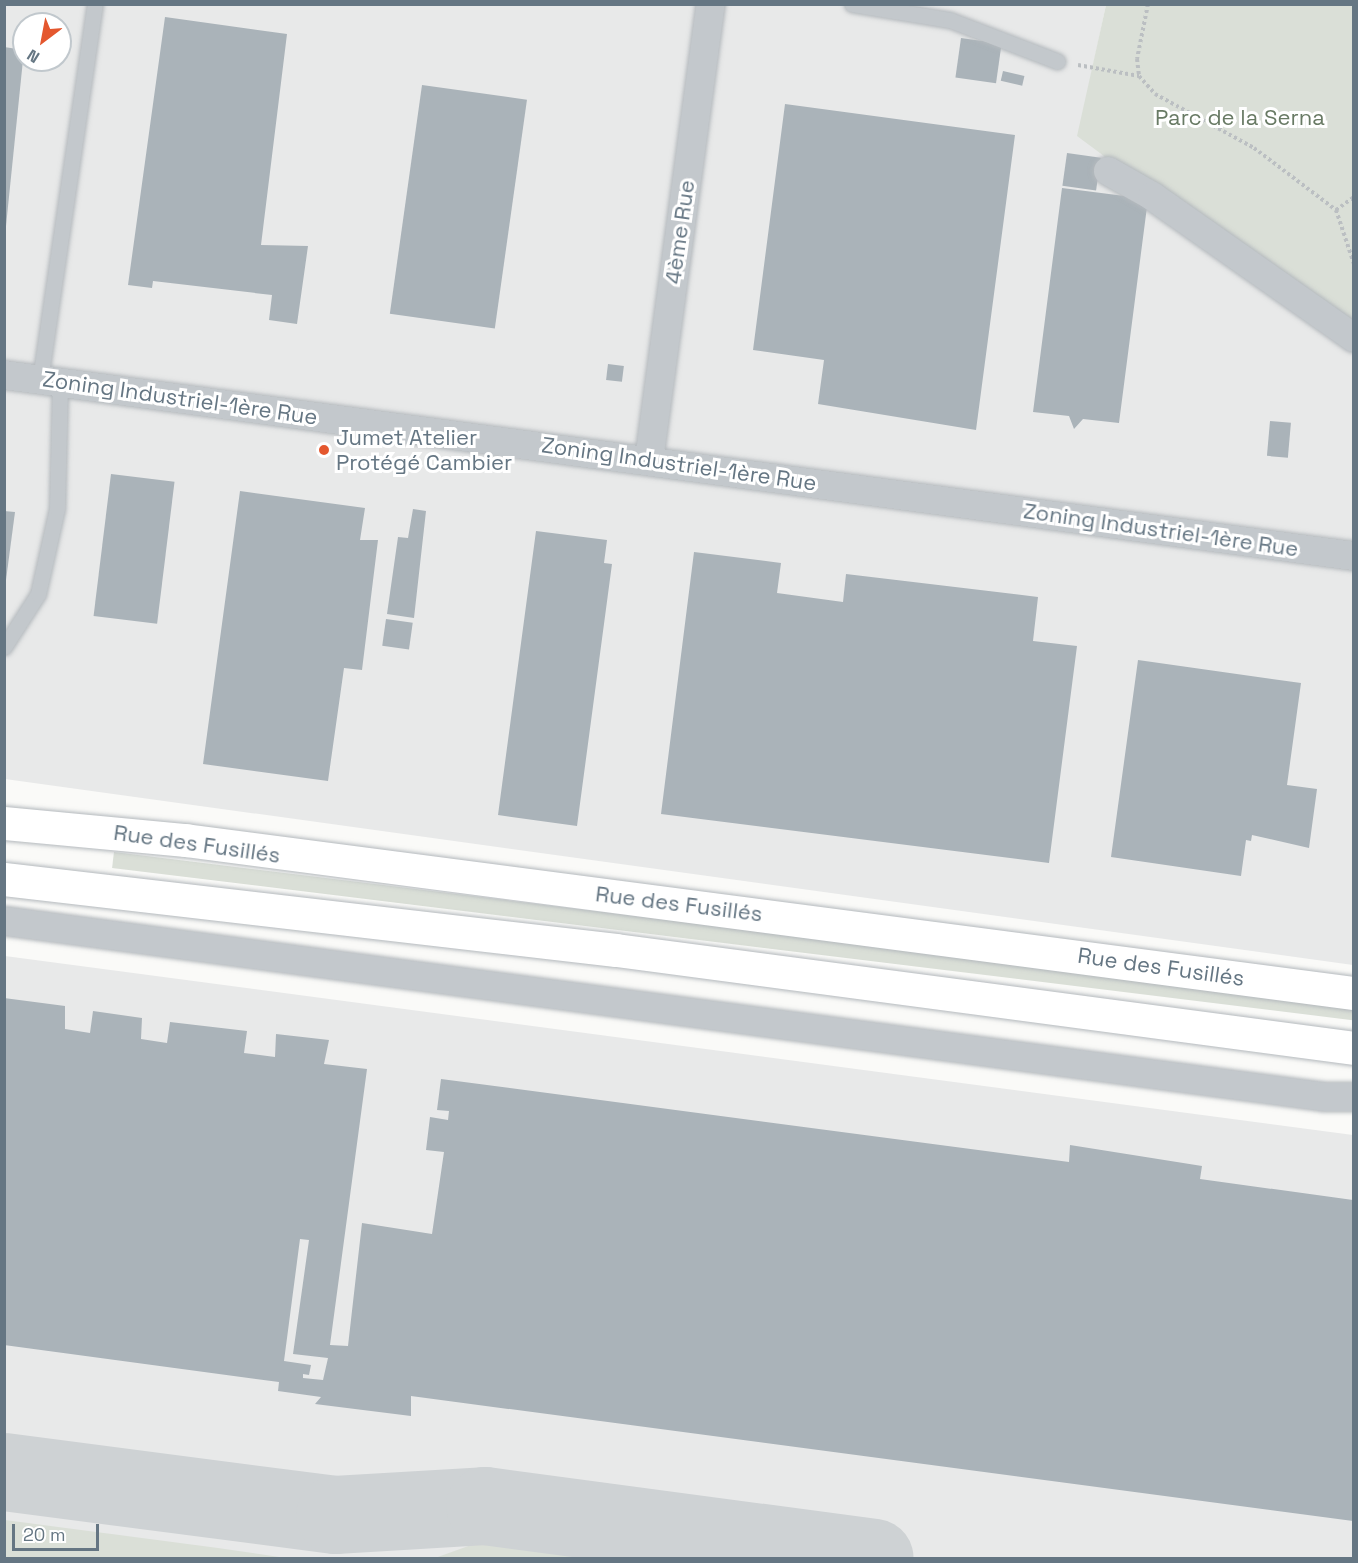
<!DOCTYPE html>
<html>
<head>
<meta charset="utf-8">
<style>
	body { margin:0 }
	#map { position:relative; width:1358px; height:1563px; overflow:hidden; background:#fafaf8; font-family:"Space Grotesk",sans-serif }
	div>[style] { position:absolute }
	.built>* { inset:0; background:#e8e9e9 }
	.green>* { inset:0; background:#dadfd7; transform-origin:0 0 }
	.taxiway>* { height:78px; margin:-39px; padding:0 39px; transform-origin:39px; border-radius:39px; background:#ced2d4 }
	.building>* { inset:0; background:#aab3b9; transform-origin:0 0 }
	.path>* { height:4px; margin-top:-2px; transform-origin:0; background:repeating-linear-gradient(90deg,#bbbfc2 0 3px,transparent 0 6px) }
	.roads { filter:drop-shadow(0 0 2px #b4b9bd) drop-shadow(0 0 2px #b4b9bd) }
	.service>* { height:15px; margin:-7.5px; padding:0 7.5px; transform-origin:7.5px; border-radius:7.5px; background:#c3c8cc }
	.minor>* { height:28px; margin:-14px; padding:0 14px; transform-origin:14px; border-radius:14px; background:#c3c8cc }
	.trunk>* { height:33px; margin:-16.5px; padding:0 16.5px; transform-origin:16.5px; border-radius:16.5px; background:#fff }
	.dots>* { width:16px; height:16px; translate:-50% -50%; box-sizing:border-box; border:3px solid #fff; border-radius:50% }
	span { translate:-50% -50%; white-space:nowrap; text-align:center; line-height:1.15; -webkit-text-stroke:6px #fff; paint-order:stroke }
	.park-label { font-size:22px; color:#687a64 }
	.street-label { font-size:22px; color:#657683 }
	.poi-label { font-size:22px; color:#657683 }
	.left { translate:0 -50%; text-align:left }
	.frame { position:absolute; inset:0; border:6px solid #657683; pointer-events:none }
	.north { position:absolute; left:12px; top:12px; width:60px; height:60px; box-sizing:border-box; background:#fff; border:2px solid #c1c8cd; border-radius:50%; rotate:212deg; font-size:16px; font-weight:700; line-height:24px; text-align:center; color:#657683 }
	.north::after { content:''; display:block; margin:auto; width:21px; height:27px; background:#e4572e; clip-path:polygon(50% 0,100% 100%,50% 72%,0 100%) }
	.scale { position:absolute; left:12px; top:1524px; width:87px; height:27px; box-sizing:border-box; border:3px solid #657683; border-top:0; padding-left:8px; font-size:18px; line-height:21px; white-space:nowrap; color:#657683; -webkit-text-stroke:4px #fff; paint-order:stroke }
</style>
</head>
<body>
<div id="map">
	<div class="built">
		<div style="clip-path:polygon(evenodd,5px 5px,1106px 5px,1078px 136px,1353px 290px,1353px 965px,5px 779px,5px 5px,24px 24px,60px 24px,60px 60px,24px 60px,24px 24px)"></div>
		<div style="clip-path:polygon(5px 956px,1353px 1135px,1353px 1558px,5px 1558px)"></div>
	</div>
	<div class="green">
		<div style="clip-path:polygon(1106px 5px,1353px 5px,1353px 332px,1108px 171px,1104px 156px,1077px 136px)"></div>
		<div style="left:114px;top:852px;width:1250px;height:16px;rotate:7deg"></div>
		<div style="clip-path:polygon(5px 1520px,218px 1548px,286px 1558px,5px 1558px)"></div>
		<div style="clip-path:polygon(485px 1540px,621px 1558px,435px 1558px)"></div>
	</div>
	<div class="taxiway">
		<div style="left:4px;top:1472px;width:334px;rotate:7.4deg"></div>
		<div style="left:335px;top:1515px;width:150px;rotate:-3.4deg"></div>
		<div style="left:485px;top:1506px;width:393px;rotate:7.6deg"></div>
	</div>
	<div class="building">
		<div style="clip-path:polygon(165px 17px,287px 34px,261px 245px,308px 246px,297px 324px,269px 320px,272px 295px,153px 281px,152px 288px,128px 285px)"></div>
		<div style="left:961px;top:38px;width:41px;height:40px;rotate:8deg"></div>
		<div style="clip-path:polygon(4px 47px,24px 50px,6px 226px,4px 226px)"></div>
		<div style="left:1003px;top:71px;width:22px;height:10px;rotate:13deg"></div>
		<div style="left:422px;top:85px;width:106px;height:231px;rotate:8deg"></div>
		<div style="clip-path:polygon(785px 104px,1015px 135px,976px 430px,818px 404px,824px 360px,753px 350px)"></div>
		<div style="left:1067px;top:153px;width:34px;height:33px;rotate:8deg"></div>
		<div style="clip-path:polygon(1062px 188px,1148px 199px,1119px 423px,1083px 419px,1074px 429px,1069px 416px,1033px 412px)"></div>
		<div style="left:608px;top:364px;width:16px;height:16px;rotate:7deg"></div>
		<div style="left:1270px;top:421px;width:21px;height:35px;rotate:5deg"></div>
		<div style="left:111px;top:474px;width:64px;height:143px;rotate:7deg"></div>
		<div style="clip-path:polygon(240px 491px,365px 508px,360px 540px,378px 540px,362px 670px,344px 668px,328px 781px,203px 764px)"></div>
		<div style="clip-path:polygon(413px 509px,426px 511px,414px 618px,387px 614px,398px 537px,408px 538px)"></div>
		<div style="clip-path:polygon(4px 511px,15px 512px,6px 580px,4px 580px)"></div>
		<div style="clip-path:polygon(536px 531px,607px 540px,604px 563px,612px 564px,577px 826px,498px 815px)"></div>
		<div style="clip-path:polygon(694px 552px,781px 563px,777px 593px,843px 602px,846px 574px,1038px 597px,1033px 641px,1077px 646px,1049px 863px,661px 814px)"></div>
		<div style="left:386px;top:619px;width:27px;height:27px;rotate:8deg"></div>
		<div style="clip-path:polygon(1138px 660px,1301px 683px,1287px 785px,1317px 789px,1309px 848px,1252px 835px,1251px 841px,1246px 840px,1241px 876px,1111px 857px)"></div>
		<div style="clip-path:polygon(evenodd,4px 998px,65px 1006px,65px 1029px,90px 1033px,93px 1011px,142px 1018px,141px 1039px,167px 1043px,170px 1022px,247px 1031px,244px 1053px,275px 1057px,276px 1034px,329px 1040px,324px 1064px,367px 1069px,330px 1345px,348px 1346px,362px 1223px,432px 1234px,444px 1152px,426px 1150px,430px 1117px,448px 1120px,449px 1111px,437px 1110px,441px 1079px,1069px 1162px,1070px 1145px,1202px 1166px,1200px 1179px,1353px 1200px,1353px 1521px,411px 1396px,411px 1416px,315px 1404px,321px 1397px,278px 1391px,279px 1382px,4px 1345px,4px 998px,300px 1239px,309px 1240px,293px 1354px,328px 1358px,323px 1380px,303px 1378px,303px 1374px,309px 1375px,311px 1365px,284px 1361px,300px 1239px)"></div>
	</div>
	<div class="path">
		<div style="left:1148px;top:4px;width:56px;rotate:101.3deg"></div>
		<div style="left:1137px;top:59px;width:17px;rotate:83deg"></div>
		<div style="left:1139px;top:76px;width:24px;rotate:48deg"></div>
		<div style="left:1155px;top:94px;width:113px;rotate:28.6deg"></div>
		<div style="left:1254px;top:148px;width:103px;rotate:37.1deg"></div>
		<div style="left:1336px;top:210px;width:22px;rotate:-36deg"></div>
		<div style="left:1078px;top:65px;width:62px;rotate:10.2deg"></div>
		<div style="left:1336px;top:210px;width:57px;rotate:71.6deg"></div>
	</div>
	<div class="roads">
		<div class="service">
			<div style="left:852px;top:4px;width:99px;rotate:9.3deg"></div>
			<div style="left:950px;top:20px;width:115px;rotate:21deg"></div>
			<div style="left:40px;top:380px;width:380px;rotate:-81.7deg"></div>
			<div style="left:4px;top:647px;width:63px;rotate:-57.3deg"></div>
			<div style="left:38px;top:594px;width:88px;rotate:-77.5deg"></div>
			<div style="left:57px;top:508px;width:126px;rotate:-88.6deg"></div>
		</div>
		<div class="minor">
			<div style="left:1108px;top:171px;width:51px;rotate:29.6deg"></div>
			<div style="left:1152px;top:196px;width:247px;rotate:35.1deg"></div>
			<div style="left:4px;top:375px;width:1362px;rotate:7.64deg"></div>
			<div style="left:649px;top:460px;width:460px;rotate:-82.3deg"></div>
			<div style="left:4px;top:921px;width:1332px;rotate:7.59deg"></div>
			<div style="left:1324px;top:1097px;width:30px"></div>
		</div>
		<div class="trunk">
			<div style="left:4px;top:823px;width:182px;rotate:5.4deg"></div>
			<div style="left:185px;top:840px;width:1179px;rotate:7.46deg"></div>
			<div style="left:4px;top:879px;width:616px;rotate:6.62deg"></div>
			<div style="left:616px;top:950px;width:744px;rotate:7.56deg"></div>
		</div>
	</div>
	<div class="dots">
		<div style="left:324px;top:450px;background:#e4572e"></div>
	</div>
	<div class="park-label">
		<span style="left:1240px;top:118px">Parc de la Serna</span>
	</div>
	<div class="street-label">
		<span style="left:680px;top:232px;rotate:-82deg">4ème Rue</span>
		<span style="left:180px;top:398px;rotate:8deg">Zoning Industriel-1ère Rue</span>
		<span style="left:679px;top:464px;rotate:8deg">Zoning Industriel-1ère Rue</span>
		<span style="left:1161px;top:530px;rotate:8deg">Zoning Industriel-1ère Rue</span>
		<span style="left:197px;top:844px;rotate:8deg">Rue des Fusillés</span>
		<span style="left:679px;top:904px;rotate:7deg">Rue des Fusillés</span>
		<span style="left:1161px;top:967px;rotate:8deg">Rue des Fusillés</span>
	</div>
	<div class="poi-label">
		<span class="left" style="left:336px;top:450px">Jumet Atelier<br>Protégé Cambier</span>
	</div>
	<div class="frame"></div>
	<div class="north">N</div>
	<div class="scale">20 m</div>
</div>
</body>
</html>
